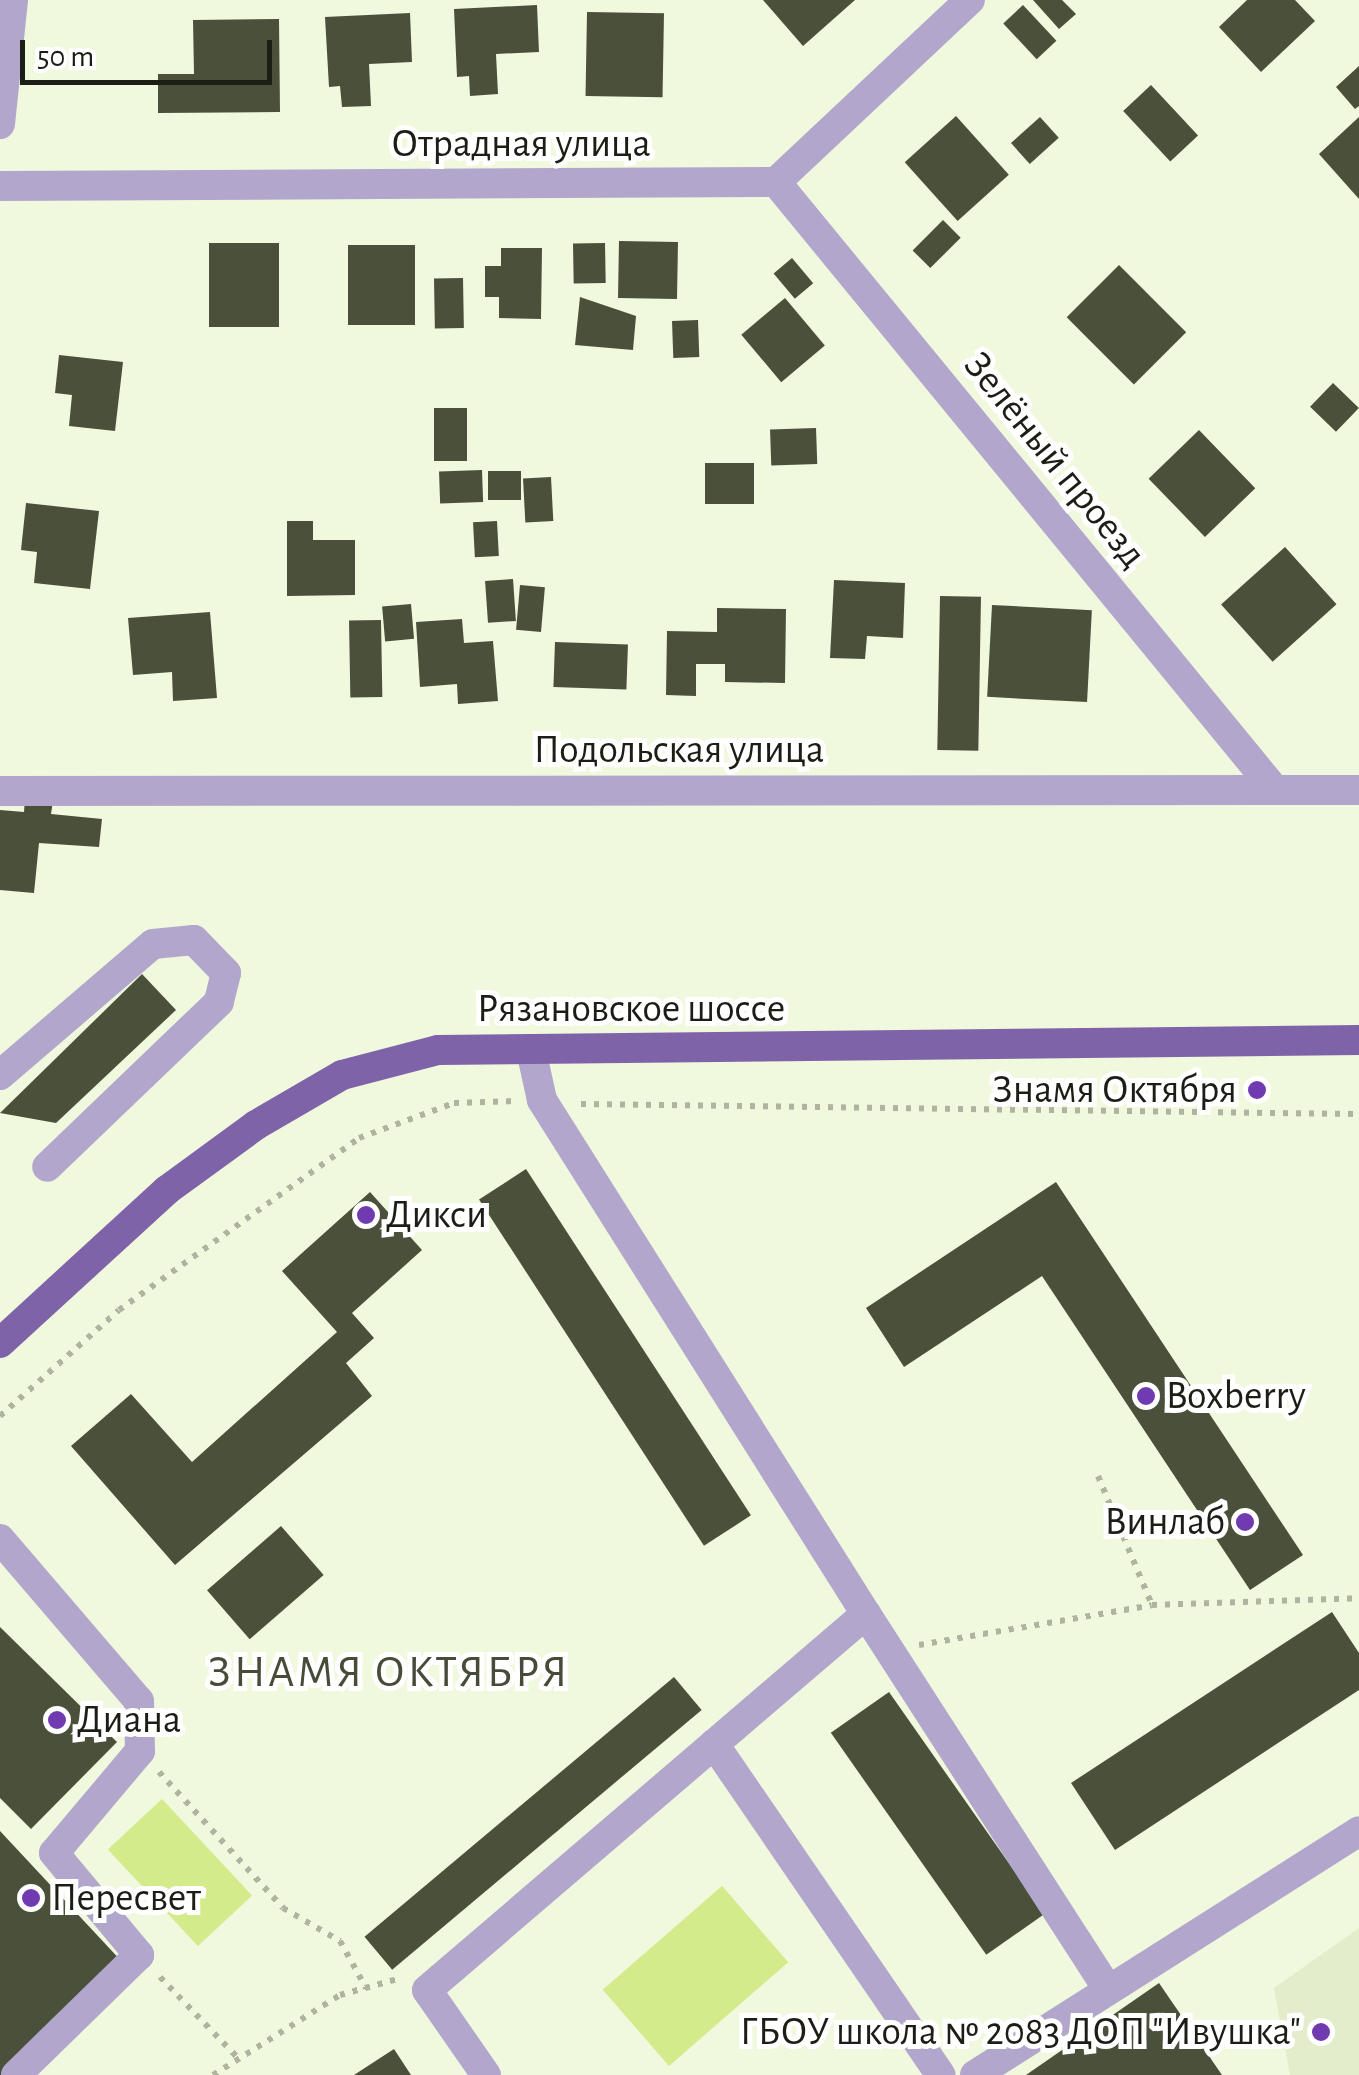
<!DOCTYPE html>
<html>
<head>
<meta charset="utf-8">
<style>
	body { margin:0 }
	#map { position:relative; width:1359px; height:2075px; overflow:hidden; background:#f0f8dd; font-family:"Alegreya Sans",sans-serif }
	div>[style] { position:absolute }
	.built>* { inset:0; background:#e3edcb }
	.green>* { inset:0; background:#d3eb8a; transform-origin:0 0 }
	.building>* { inset:0; background:#4a503a; transform-origin:0 0 }
	.path>* { height:6px; margin-top:-3px; transform-origin:0; background:repeating-linear-gradient(90deg,#aeb49f 0 5px,transparent 0 13px) }
	.minor>* { height:30px; margin:-15px; padding:0 15px; transform-origin:15px; border-radius:15px; background:#b3a6cd }
	.major>* { height:30px; margin:-15px; padding:0 15px; transform-origin:15px; border-radius:15px; background:#7e63a8 }
	.dots>* { width:28px; height:28px; translate:-50% -50%; box-sizing:border-box; border:5px solid #fff; border-radius:50% }
	span { translate:-50% -50%; white-space:nowrap; text-align:center; line-height:1.15; -webkit-text-stroke:10px #fff; paint-order:stroke }
	.street-label { font-size:40px; color:#1b1e15 }
	.poi-label { font-size:40px; color:#1b1e15 }
	.right { translate:-100% -50%; text-align:right }
	.left { translate:0 -50%; text-align:left }
	.quarter-label { font-size:45px; color:#464c37; letter-spacing:2.5px }
	.scale { position:absolute; left:20px; top:40px; width:252px; height:45px; box-sizing:border-box; border:5px solid #1b1e15; border-top:0; padding-left:12px; font-size:30px; line-height:35px; white-space:nowrap; color:#1b1e15; -webkit-text-stroke:8px #fff; paint-order:stroke }
</style>
</head>
<body>
<div id="map">
	<div class="built">
		<div style="clip-path:polygon(1359px 1928px,1359px 2075px,1290px 2075px,1274px 1988px)"></div>
	</div>
	<div class="green">
		<div style="left:162px;top:1799px;width:132px;height:74px;rotate:47deg"></div>
		<div style="left:722px;top:1886px;width:101px;height:158px;rotate:49deg"></div>
	</div>
	<div class="building">
		<div style="clip-path:polygon(763px 0,855px 0,803px 46px)"></div>
		<div style="clip-path:polygon(1033px 0,1062px 0,1076px 14px,1059px 29px)"></div>
		<div style="clip-path:polygon(1247px 0,1295px 0,1315px 21px,1261px 72px,1219px 27px)"></div>
		<div style="clip-path:polygon(537px 5px,539px 52px,496px 54px,498px 94px,470px 96px,469px 76px,457px 77px,454px 9px)"></div>
		<div style="left:1023px;top:5px;width:49px;height:27px;rotate:47deg"></div>
		<div style="left:587px;top:12px;width:77px;height:84px;rotate:1deg"></div>
		<div style="clip-path:polygon(410px 13px,412px 62px,369px 64px,371px 106px,342px 107px,340px 86px,329px 87px,325px 17px)"></div>
		<div style="clip-path:polygon(279px 19px,280px 112px,158px 113px,158px 74px,194px 74px,193px 20px)"></div>
		<div style="clip-path:polygon(1359px 66px,1359px 106px,1355px 109px,1336px 87px)"></div>
		<div style="left:1151px;top:85px;width:69px;height:38px;rotate:47deg"></div>
		<div style="left:956px;top:116px;width:79px;height:69px;rotate:48deg"></div>
		<div style="left:1040px;top:117px;width:28px;height:39px;rotate:48deg"></div>
		<div style="clip-path:polygon(1359px 117px,1359px 199px,1319px 154px)"></div>
		<div style="left:943px;top:220px;width:25px;height:43px;rotate:45deg"></div>
		<div style="left:619px;top:241px;width:59px;height:57px;rotate:1deg"></div>
		<div style="left:279px;top:243px;width:84px;height:70px;rotate:90deg"></div>
		<div style="left:605px;top:243px;width:40px;height:32px;rotate:89deg"></div>
		<div style="left:348px;top:245px;width:67px;height:80px"></div>
		<div style="clip-path:polygon(501px 248px,542px 248px,541px 319px,499px 318px,499px 297px,485px 297px,485px 266px,501px 266px)"></div>
		<div style="left:792px;top:258px;width:33px;height:24px;rotate:50deg"></div>
		<div style="left:1119px;top:265px;width:95px;height:74px;rotate:45deg"></div>
		<div style="left:463px;top:278px;width:50px;height:29px;rotate:89deg"></div>
		<div style="clip-path:polygon(580px 297px,636px 316px,633px 350px,575px 345px)"></div>
		<div style="left:785px;top:298px;width:62px;height:57px;rotate:50deg"></div>
		<div style="left:698px;top:320px;width:37px;height:26px;rotate:88deg"></div>
		<div style="clip-path:polygon(59px 355px,123px 362px,115px 431px,69px 426px,72px 395px,55px 393px)"></div>
		<div style="left:1333px;top:383px;width:36px;height:33px;rotate:44deg"></div>
		<div style="left:434px;top:408px;width:33px;height:53px"></div>
		<div style="left:816px;top:428px;width:36px;height:46px;rotate:88deg"></div>
		<div style="left:1199px;top:430px;width:81px;height:70px;rotate:46deg"></div>
		<div style="left:705px;top:463px;width:49px;height:41px"></div>
		<div style="left:482px;top:470px;width:32px;height:43px;rotate:88deg"></div>
		<div style="left:488px;top:471px;width:33px;height:29px"></div>
		<div style="left:551px;top:477px;width:44px;height:28px;rotate:87deg"></div>
		<div style="clip-path:polygon(26px 503px,99px 511px,90px 589px,34px 583px,37px 552px,21px 550px)"></div>
		<div style="clip-path:polygon(287px 521px,313px 521px,313px 540px,355px 540px,355px 595px,287px 596px)"></div>
		<div style="left:497px;top:521px;width:35px;height:24px;rotate:87deg"></div>
		<div style="left:1285px;top:547px;width:77px;height:86px;rotate:48deg"></div>
		<div style="left:513px;top:579px;width:42px;height:28px;rotate:86deg"></div>
		<div style="clip-path:polygon(834px 580px,905px 583px,903px 638px,867px 636px,865px 659px,830px 658px)"></div>
		<div style="left:520px;top:585px;width:25px;height:45px;rotate:5deg"></div>
		<div style="left:940px;top:596px;width:41px;height:154px;rotate:1deg"></div>
		<div style="left:411px;top:604px;width:35px;height:29px;rotate:85deg"></div>
		<div style="left:992px;top:605px;width:100px;height:92px;rotate:3deg"></div>
		<div style="clip-path:polygon(717px 608px,786px 609px,785px 683px,725px 682px,725px 664px,696px 664px,696px 696px,666px 695px,667px 631px,717px 632px)"></div>
		<div style="clip-path:polygon(210px 612px,217px 698px,173px 701px,172px 672px,133px 675px,128px 618px)"></div>
		<div style="clip-path:polygon(462px 619px,464px 643px,493px 641px,498px 701px,458px 704px,457px 684px,420px 687px,416px 622px)"></div>
		<div style="left:381px;top:620px;width:77px;height:32px;rotate:89deg"></div>
		<div style="left:555px;top:642px;width:73px;height:45px;rotate:2deg"></div>
		<div style="clip-path:polygon(25px 798px,53px 801px,51px 814px,102px 819px,99px 847px,39px 843px,34px 893px,0 890px,0 810px,24px 812px)"></div>
		<div style="clip-path:polygon(142px 974px,176px 1010px,56px 1123px,0 1113px)"></div>
		<div style="left:526px;top:1169px;width:413px;height:56px;rotate:57deg"></div>
		<div style="clip-path:polygon(1056px 1182px,1303px 1555px,1250px 1590px,1042px 1276px,904px 1367px,866px 1308px)"></div>
		<div style="clip-path:polygon(370px 1192px,422px 1250px,352px 1313px,374px 1338px,346px 1363px,372px 1396px,175px 1565px,71px 1446px,131px 1394px,192px 1462px,337px 1332px,282px 1271px)"></div>
		<div style="left:281px;top:1526px;width:65px;height:98px;rotate:49deg"></div>
		<div style="clip-path:polygon(1332px 1612px,1359px 1653px,1359px 1690px,1115px 1850px,1071px 1783px)"></div>
		<div style="clip-path:polygon(0 1627px,117px 1742px,31px 1829px,0 1798px)"></div>
		<div style="left:674px;top:1677px;width:43px;height:404px;rotate:50deg"></div>
		<div style="left:889px;top:1692px;width:271px;height:71px;rotate:55deg"></div>
		<div style="clip-path:polygon(0 1831px,125px 1965px,6px 2075px,0 2075px)"></div>
		<div style="clip-path:polygon(1159px 1983px,1222px 2075px,1026px 2075px)"></div>
		<div style="clip-path:polygon(394px 2049px,411px 2075px,354px 2075px)"></div>
	</div>
	<div class="path">
		<div style="left:581px;top:1104px;width:778px;rotate:0.74deg"></div>
		<div style="left:0;top:1416px;width:159px;rotate:-41.7deg"></div>
		<div style="left:119px;top:1310px;width:295px;rotate:-35.6deg"></div>
		<div style="left:359px;top:1138px;width:101px;rotate:-20.2deg"></div>
		<div style="left:454px;top:1103px;width:59px;rotate:-1.9deg"></div>
		<div style="left:1098px;top:1476px;width:140px;rotate:67.3deg"></div>
		<div style="left:919px;top:1645px;width:236px;rotate:-9.7deg"></div>
		<div style="left:1152px;top:1605px;width:207px;rotate:-1.9deg"></div>
		<div style="left:159px;top:1772px;width:184px;rotate:47.6deg"></div>
		<div style="left:283px;top:1908px;width:66px;rotate:30.1deg"></div>
		<div style="left:340px;top:1941px;width:54px;rotate:61deg"></div>
		<div style="left:160px;top:1977px;width:114px;rotate:46.1deg"></div>
		<div style="left:213px;top:2075px;width:150px;rotate:-32.2deg"></div>
		<div style="left:340px;top:1995px;width:63px;rotate:-15.6deg"></div>
	</div>
	<div class="minor">
		<div style="left:0;top:124px;width:125px;rotate:-84deg"></div>
		<div style="left:776px;top:182px;width:785px;rotate:50.63deg"></div>
		<div style="left:0;top:186px;width:776px;rotate:-0.3deg"></div>
		<div style="left:776px;top:182px;width:266px;rotate:-43.2deg"></div>
		<div style="left:0;top:791px;width:1359px;rotate:-0.04deg"></div>
		<div style="left:0;top:1075px;width:201px;rotate:-40.6deg"></div>
		<div style="left:153px;top:944px;width:41px;rotate:-5.6deg"></div>
		<div style="left:194px;top:940px;width:46px;rotate:45.9deg"></div>
		<div style="left:226px;top:973px;width:30px;rotate:104deg"></div>
		<div style="left:219px;top:1002px;width:238px;rotate:136.2deg"></div>
		<div style="left:0;top:1539px;width:213px;rotate:49.4deg"></div>
		<div style="left:139px;top:1701px;width:50px;rotate:88.9deg"></div>
		<div style="left:140px;top:1751px;width:133px;rotate:130.1deg"></div>
		<div style="left:54px;top:1853px;width:133px;rotate:50.2deg"></div>
		<div style="left:139px;top:1955px;width:172px;rotate:135.7deg"></div>
		<div style="left:866px;top:1614px;width:447px;rotate:57.2deg"></div>
		<div style="left:714px;top:1744px;width:401px;rotate:55.6deg"></div>
		<div style="left:486px;top:2075px;width:103px;rotate:-124.8deg"></div>
		<div style="left:427px;top:1990px;width:578px;rotate:-40.58deg"></div>
		<div style="left:866px;top:1614px;width:608px;rotate:-122.23deg"></div>
		<div style="left:542px;top:1100px;width:51px;rotate:-102.4deg"></div>
		<div style="left:975px;top:2075px;width:455px;rotate:-32.4deg"></div>
	</div>
	<div class="major">
		<div style="left:0;top:1343px;width:226px;rotate:-42.5deg"></div>
		<div style="left:167px;top:1190px;width:110px;rotate:-36.1deg"></div>
		<div style="left:256px;top:1125px;width:99px;rotate:-30.2deg"></div>
		<div style="left:342px;top:1075px;width:99px;rotate:-14.6deg"></div>
		<div style="left:438px;top:1050px;width:921px;rotate:-0.62deg"></div>
	</div>
	<div class="dots">
		<div style="left:1257px;top:1090px;background:#703ab1"></div>
		<div style="left:366px;top:1215px;background:#703ab1"></div>
		<div style="left:1146px;top:1396px;background:#703ab1"></div>
		<div style="left:1245px;top:1522px;background:#703ab1"></div>
		<div style="left:57px;top:1720px;background:#703ab1"></div>
		<div style="left:31px;top:1898px;background:#703ab1"></div>
		<div style="left:1321px;top:2032px;background:#703ab1"></div>
	</div>
	<div class="street-label">
		<span style="left:521px;top:144px">Отрадная улица</span>
		<span style="left:1055px;top:460px;rotate:51deg">Зелёный проезд</span>
		<span style="left:679px;top:750px">Подольская улица</span>
		<span style="left:631px;top:1009px">Рязановское шоссе</span>
	</div>
	<div class="poi-label">
		<span class="right" style="left:1237px;top:1090px">Знамя Октября</span>
		<span class="left" style="left:386px;top:1215px">Дикси</span>
		<span class="left" style="left:1166px;top:1396px">Boxberry</span>
		<span class="right" style="left:1225px;top:1522px">Винлаб</span>
		<span class="left" style="left:77px;top:1720px">Диана</span>
		<span class="left" style="left:51px;top:1898px">Пересвет</span>
		<span class="right" style="left:1301px;top:2032px">ГБОУ школа № 2083 ДОП "Ивушка"</span>
	</div>
	<div class="quarter-label">
		<span style="left:389px;top:1673px">ЗНАМЯ ОКТЯБРЯ</span>
	</div>
	<div class="scale">50 m</div>
</div>
</body>
</html>
